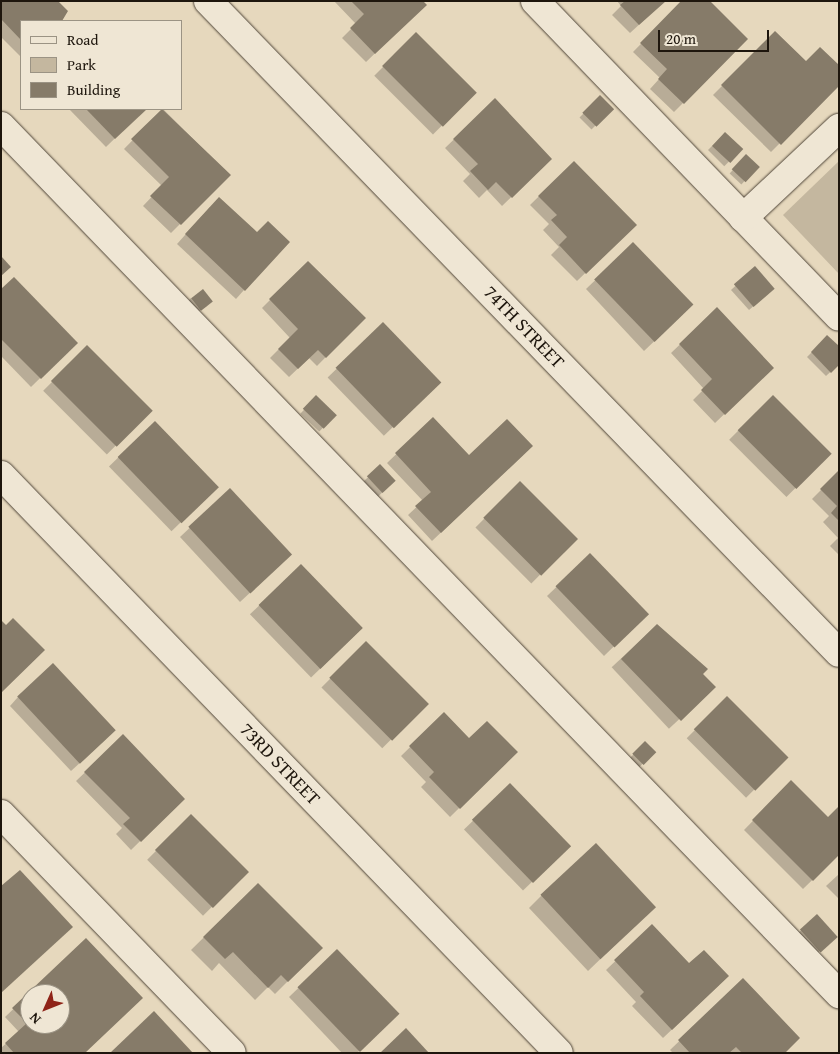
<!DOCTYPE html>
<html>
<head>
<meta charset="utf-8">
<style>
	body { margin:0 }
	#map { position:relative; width:840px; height:1054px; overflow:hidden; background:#e6d8bd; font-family:"Gentium Book Plus",serif }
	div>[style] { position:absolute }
	.green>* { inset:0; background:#c4b79f }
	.shadow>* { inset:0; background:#0003; transform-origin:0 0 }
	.building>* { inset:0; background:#867b69; transform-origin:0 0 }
	.roads { filter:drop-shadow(0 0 1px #504639) drop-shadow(0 0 1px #504639) }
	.minor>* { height:28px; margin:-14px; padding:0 14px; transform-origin:14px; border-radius:14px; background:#efe6d4 }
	span { translate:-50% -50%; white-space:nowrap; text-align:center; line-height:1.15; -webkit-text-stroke:5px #efe6d4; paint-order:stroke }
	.street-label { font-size:19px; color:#1e160d }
	.frame { position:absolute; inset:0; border:2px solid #1e160d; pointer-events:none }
	.legend { position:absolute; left:20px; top:20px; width:162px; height:90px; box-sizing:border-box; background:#efe6d4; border:1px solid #9b9384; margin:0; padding:6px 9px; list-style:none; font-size:15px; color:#1e160d }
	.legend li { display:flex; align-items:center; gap:10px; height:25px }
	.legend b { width:25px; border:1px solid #9b9384 }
	.north { position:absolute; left:20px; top:984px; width:50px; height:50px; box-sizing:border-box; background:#efe6d4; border:1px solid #9b9384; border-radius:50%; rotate:226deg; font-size:14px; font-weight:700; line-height:20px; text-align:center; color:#1e160d }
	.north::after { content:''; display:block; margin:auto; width:18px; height:22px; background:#8f2418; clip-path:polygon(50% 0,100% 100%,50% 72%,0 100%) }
	.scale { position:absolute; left:658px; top:30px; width:111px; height:22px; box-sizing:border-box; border:2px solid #1e160d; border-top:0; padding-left:6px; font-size:15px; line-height:18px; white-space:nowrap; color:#1e160d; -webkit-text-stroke:4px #efe6d4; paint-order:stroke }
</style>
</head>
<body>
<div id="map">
	<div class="green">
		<div style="clip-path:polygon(839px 161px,839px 274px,783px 215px)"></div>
	</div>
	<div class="shadow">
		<div style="clip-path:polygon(1px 1px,58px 19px,60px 21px,21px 21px,21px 57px,1px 37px)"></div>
		<div style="clip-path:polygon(334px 1px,421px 1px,425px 5px,366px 62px,342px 38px,356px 24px)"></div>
		<div style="clip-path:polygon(617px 1px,665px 1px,630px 33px,612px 15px,621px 6px)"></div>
		<div style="clip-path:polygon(683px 1px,747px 39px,674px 112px,650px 89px,660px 78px,633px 52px)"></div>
		<div style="clip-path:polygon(775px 33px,806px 63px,839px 84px,771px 152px,713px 95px)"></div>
		<div style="left:416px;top:34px;width:83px;height:59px;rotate:45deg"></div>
		<div style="left:600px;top:97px;width:17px;height:29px;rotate:45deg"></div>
		<div style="clip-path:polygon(495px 100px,550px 159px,502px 206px,487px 190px,479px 198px,463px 181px,470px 174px,445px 148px)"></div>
		<div style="clip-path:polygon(69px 109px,145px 109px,106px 147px)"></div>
		<div style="clip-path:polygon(163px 109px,229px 175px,171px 233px,143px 206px,162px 186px,124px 149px)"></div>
		<div style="left:725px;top:133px;width:23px;height:24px;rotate:45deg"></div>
		<div style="left:746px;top:156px;width:16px;height:24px;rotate:43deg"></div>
		<div style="clip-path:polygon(574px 162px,635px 225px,577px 281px,551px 255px,559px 247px,543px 230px,549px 224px,530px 205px)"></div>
		<div style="clip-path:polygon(210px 207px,244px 290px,236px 299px,177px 244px)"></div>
		<div style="clip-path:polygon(633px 244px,683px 314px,644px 351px,586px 289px)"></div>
		<div style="clip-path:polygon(308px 262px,364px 318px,317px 366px,309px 358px,289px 377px,270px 358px,290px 338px,262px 308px)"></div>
		<div style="clip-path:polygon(755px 268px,769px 293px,749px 310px,731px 290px)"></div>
		<div style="clip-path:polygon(1px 291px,76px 343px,31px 387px,1px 356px)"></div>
		<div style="clip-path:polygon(191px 298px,207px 306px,195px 314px,187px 302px)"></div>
		<div style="clip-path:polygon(717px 309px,763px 377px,715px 423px,693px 400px,704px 389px,671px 353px)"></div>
		<div style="left:383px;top:324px;width:81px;height:77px;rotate:46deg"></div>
		<div style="clip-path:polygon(827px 337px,839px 364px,826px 376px,807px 357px)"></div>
		<div style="left:87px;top:347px;width:90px;height:62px;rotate:45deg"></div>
		<div style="left:773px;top:396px;width:81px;height:62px;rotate:45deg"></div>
		<div style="left:316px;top:397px;width:26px;height:23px;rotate:43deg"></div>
		<div style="clip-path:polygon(433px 419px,469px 457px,523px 455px,432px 541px,408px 515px,423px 501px,387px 463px)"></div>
		<div style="left:155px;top:422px;width:90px;height:64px;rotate:46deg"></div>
		<div style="left:380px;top:466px;width:21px;height:23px;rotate:47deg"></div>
		<div style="clip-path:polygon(839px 472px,839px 555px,830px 546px,838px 538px,823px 522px,829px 516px,812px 499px)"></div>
		<div style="left:520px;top:483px;width:79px;height:63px;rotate:45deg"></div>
		<div style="clip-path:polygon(230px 490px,281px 564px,240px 602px,180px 537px)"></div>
		<div style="clip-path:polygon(590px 555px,638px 623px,604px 656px,547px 596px)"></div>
		<div style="left:301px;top:565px;width:88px;height:71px;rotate:46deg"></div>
		<div style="clip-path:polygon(1px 622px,43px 650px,1px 691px)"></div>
		<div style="left:657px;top:625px;width:84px;height:62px;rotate:47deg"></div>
		<div style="left:366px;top:643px;width:86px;height:63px;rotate:45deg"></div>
		<div style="clip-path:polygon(18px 697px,106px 739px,71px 771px,10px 706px)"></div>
		<div style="left:727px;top:698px;width:84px;height:57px;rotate:45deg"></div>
		<div style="clip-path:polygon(444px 714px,469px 740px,516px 752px,450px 817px,421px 787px,426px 782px,401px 756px)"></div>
		<div style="clip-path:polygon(123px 736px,183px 799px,131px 850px,116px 834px,122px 828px,76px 781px)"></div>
		<div style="left:645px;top:743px;width:13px;height:22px;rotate:45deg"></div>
		<div style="clip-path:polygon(791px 782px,839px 854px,803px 889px,744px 830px)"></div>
		<div style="left:510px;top:785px;width:85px;height:64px;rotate:46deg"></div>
		<div style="left:191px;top:816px;width:79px;height:62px;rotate:45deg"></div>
		<div style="clip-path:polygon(839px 874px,839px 899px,826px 886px)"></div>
		<div style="clip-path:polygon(258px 884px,321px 948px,275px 994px,268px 987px,255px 1000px,219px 963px,212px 971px,191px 950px)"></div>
		<div style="clip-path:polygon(542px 895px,641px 920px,588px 971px,529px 908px)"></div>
		<div style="left:817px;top:916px;width:28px;height:28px;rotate:48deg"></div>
		<div style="clip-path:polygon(652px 926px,689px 965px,719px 985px,663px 1038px,632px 1006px,636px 1002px,606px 970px)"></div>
		<div style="clip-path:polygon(evenodd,86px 940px,84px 1053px,1px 1053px,1px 1048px,19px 1032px,5px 1017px,86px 940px,30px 994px,60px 994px,60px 1024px,30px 1024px,30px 994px)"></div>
		<div style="clip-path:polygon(337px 951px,388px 1023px,357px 1053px,342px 1053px,289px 997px)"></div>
		<div style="clip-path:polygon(743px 980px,783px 1053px,673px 1053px,670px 1050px)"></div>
	</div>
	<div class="building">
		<div style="clip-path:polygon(1px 1px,58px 1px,68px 11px,62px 21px,21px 21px,21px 40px,1px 19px)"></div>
		<div style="clip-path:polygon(351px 1px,423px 1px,427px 5px,375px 54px,350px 28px,364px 14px)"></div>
		<div style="clip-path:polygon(625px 1px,666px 1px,639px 25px,620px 5px)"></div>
		<div style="clip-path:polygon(681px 1px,710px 1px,748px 39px,684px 104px,658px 79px,667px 69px,640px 43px)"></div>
		<div style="clip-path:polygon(775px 31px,806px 61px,820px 47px,839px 65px,839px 86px,781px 145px,721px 85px)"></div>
		<div style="left:416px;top:32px;width:86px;height:48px;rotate:45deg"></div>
		<div style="left:600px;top:95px;width:20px;height:25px;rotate:45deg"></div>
		<div style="clip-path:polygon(495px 98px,552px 159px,512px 198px,496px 182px,488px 190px,470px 171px,478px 164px,453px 139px)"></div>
		<div style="clip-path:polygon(86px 109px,147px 109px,115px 139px)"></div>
		<div style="clip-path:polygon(162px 109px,231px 175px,181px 225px,150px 196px,169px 177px,131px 139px)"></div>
		<div style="left:725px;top:132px;width:25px;height:19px;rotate:43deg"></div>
		<div style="left:746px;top:154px;width:19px;height:21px;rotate:43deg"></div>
		<div style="clip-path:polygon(574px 161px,637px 225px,586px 274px,559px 245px,567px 237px,551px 220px,557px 215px,538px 196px)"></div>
		<div style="clip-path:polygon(219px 197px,257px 232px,268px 221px,290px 242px,245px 291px,185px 234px)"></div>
		<div style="left:633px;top:242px;width:87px;height:54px;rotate:46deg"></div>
		<div style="clip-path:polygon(1px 256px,11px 267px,1px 276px)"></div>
		<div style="clip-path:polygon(308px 261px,366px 318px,326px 358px,318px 350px,298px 369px,278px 349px,298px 329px,269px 299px)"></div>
		<div style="left:755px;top:266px;width:30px;height:28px;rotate:49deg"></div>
		<div style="clip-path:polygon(14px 277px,78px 343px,41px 379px,1px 339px,1px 289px)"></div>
		<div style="left:203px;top:289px;width:16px;height:15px;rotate:52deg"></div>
		<div style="clip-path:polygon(717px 307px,774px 368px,725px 415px,701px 390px,712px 379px,679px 344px)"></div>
		<div style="left:383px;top:322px;width:84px;height:66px;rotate:46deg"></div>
		<div style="clip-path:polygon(827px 335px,839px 346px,839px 365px,831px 373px,811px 352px)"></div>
		<div style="left:87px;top:345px;width:93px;height:51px;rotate:45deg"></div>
		<div style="left:316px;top:395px;width:29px;height:19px;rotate:44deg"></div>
		<div style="left:773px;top:395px;width:83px;height:50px;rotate:45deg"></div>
		<div style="clip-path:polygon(433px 417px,469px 455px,507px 419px,533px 446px,441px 533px,415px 506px,431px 492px,395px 453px)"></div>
		<div style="left:155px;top:421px;width:92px;height:52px;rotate:46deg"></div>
		<div style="left:380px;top:464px;width:23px;height:18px;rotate:47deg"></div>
		<div style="clip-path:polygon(839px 470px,839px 521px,831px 513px,837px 506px,820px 489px)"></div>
		<div style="left:520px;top:481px;width:82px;height:52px;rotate:45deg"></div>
		<div style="left:230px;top:488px;width:91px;height:57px;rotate:47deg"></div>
		<div style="left:590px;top:553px;width:85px;height:48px;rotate:46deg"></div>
		<div style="left:301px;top:564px;width:89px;height:59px;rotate:46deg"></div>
		<div style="clip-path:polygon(13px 618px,45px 650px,2px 692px,1px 620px,6px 625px)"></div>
		<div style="clip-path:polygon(657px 624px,708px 669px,703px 674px,716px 687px,681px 721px,621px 659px)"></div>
		<div style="left:366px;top:641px;width:89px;height:52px;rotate:45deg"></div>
		<div style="left:53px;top:663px;width:92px;height:49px;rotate:47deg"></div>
		<div style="left:727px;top:696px;width:87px;height:47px;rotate:45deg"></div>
		<div style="clip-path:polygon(444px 712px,469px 738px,487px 721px,518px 752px,460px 809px,429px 777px,434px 772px,409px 746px)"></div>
		<div style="clip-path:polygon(123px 734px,185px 799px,141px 842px,123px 824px,130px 818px,84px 772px)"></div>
		<div style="left:645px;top:741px;width:16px;height:18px;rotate:45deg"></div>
		<div style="clip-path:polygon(791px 780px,828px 817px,839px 806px,839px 855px,813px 881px,752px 820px)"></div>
		<div style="left:510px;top:783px;width:88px;height:53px;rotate:46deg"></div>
		<div style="left:191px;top:814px;width:82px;height:51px;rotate:45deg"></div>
		<div style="left:596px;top:843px;width:88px;height:76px;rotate:47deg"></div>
		<div style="clip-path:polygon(20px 870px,73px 927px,1px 993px,1px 886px)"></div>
		<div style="clip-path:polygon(258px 883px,323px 948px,288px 982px,281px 975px,268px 988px,233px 952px,225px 959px,203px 937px)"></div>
		<div style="left:817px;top:914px;width:31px;height:23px;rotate:48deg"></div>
		<div style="clip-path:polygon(652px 924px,689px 963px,704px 950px,729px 976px,672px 1030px,640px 996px,644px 992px,614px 960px)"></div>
		<div style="clip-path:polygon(evenodd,86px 938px,143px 998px,85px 1053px,14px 1053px,5px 1043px,27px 1023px,12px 1008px,86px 938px,30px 994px,60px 994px,60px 1024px,30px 1024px,30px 994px)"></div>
		<div style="left:337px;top:949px;width:90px;height:55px;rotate:46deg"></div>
		<div style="clip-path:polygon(743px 978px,800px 1038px,785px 1053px,742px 1053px,736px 1047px,729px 1053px,690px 1053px,678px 1040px)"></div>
		<div style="clip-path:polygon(154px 1011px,193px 1053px,110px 1053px)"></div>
		<div style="clip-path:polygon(406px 1028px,429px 1053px,380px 1053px)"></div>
	</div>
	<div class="roads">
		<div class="minor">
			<div style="left:208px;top:1px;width:907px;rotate:45.94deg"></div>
			<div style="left:535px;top:1px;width:438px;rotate:46.1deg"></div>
			<div style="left:1px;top:126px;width:1207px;rotate:46.01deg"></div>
			<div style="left:743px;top:218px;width:132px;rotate:-43.2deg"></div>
			<div style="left:1px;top:475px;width:803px;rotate:46.01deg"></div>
			<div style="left:1px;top:814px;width:332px;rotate:46deg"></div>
		</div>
	</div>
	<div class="street-label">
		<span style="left:524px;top:327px;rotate:46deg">74TH STREET</span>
		<span style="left:280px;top:764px;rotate:46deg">73RD STREET</span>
	</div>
	<div class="frame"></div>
	<ul class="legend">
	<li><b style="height:6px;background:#efe6d4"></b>Road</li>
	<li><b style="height:14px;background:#c4b79f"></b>Park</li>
	<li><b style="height:14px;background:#867b69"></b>Building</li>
	</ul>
	<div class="north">N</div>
	<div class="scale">20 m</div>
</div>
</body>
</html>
